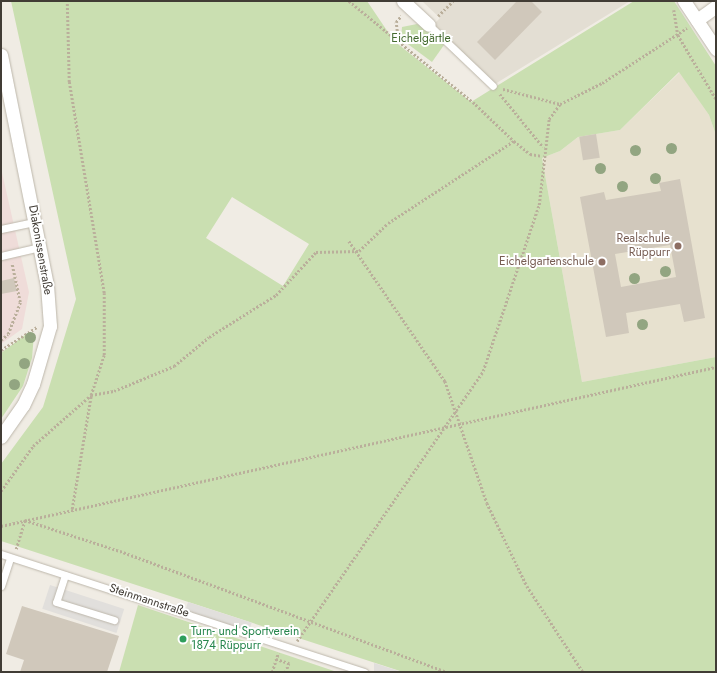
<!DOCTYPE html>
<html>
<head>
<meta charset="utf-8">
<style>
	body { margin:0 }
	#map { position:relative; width:717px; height:673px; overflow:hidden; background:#f0ece4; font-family:Jost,sans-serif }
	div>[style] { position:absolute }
	.residential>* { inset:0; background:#e3ded3 }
	.education>* { inset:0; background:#e7e1cf }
	.medical>* { inset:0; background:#efdcd9 }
	.green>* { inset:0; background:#cadfb1 }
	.parking>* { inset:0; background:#e1dfdc; transform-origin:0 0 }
	.building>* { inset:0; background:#d0c8bb; transform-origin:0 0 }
	.path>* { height:2.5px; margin-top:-1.25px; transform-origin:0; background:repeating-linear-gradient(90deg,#baaf9b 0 2px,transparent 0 4px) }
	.roads { filter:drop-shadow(0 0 1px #bdb7ab) drop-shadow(0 0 1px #bdb7ab) }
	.service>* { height:7px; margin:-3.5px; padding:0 3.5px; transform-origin:3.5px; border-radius:3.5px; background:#fff }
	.minor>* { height:13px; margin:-6.5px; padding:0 6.5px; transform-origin:6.5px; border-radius:6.5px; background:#fff }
	.trees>* { width:11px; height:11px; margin:-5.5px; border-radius:50%; background:#92a581 }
	.dots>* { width:11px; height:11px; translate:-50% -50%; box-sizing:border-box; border:2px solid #fff; border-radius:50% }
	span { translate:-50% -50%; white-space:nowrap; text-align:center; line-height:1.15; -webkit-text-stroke:4px #fff; paint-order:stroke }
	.park-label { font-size:12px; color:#456b30 }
	.education-label { font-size:12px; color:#785e54 }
	.right { translate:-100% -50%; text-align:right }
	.street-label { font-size:12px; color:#413c35 }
	.leisure-label { font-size:12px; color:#27864d }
	.left { translate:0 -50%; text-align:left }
	.frame { position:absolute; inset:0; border:2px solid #413c35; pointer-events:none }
</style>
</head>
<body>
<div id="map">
	<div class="residential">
		<div style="clip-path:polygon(422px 1px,630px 1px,495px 84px,434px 24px,440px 18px)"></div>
	</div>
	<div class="education">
		<div style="clip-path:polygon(680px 72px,709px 115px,716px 135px,716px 357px,582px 382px,542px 158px,560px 151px,578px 137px,620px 130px)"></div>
	</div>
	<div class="medical">
		<div style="clip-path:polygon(1px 168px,29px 292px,22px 329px,1px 344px)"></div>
	</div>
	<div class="green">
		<div style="clip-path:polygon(evenodd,11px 1px,367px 1px,394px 41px,471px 102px,634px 1px,674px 1px,716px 66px,716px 135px,709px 115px,679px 72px,620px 130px,578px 137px,560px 151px,542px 158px,582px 382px,716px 357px,716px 672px,403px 672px,1px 541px,1px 464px,43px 407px,76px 299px,11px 1px,232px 197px,309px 244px,283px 286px,206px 238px,232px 197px)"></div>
		<div style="clip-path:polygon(417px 24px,428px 28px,444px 45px,432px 62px,401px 39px,402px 27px)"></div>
		<div style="clip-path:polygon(34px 334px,32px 358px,23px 386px,1px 419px,1px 353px,25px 335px)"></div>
		<div style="clip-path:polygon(138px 605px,337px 672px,119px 672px)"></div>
	</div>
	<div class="parking">
		<div style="left:50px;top:585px;width:78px;height:25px;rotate:18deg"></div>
		<div style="left:188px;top:602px;width:67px;height:9px;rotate:18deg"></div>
		<div style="clip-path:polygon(374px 663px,402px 672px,374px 672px)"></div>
	</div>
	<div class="building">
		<div style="clip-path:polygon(517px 1px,531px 1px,542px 12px,495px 60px,477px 42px)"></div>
		<div style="left:596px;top:134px;width:24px;height:17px;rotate:81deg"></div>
		<div style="clip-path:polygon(evenodd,680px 179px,705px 318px,684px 322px,680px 304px,626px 313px,629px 333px,606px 337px,580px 197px,604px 192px,606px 200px,661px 191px,659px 183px,680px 179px,670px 245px,676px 277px,621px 287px,615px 254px,670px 245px)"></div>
		<div style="clip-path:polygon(14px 278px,17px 291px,1px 294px,1px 281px)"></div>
		<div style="clip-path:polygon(22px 606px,119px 636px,107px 672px,20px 672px,24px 660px,6px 654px)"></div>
	</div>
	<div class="path">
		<div style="left:349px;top:1px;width:160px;rotate:39.2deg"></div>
		<div style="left:473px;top:102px;width:57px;rotate:43.6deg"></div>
		<div style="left:514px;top:141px;width:21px;rotate:39deg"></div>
		<div style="left:530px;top:154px;width:12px;rotate:9deg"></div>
		<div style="left:674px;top:10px;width:25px;rotate:81deg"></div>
		<div style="left:678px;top:35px;width:74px;rotate:59.3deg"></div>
		<div style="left:438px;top:16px;width:21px;rotate:-45deg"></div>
		<div style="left:398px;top:39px;width:17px;rotate:-97deg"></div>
		<div style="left:396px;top:22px;width:8px;rotate:-50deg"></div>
		<div style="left:503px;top:89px;width:59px;rotate:14.7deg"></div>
		<div style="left:500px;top:94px;width:68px;rotate:50.9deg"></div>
		<div style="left:349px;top:241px;width:170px;rotate:55.6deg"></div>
		<div style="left:445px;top:381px;width:129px;rotate:71deg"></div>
		<div style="left:487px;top:503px;width:92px;rotate:64.3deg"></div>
		<div style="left:527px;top:586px;width:103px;rotate:56.9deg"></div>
		<div style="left:1px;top:340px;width:9px;rotate:-41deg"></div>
		<div style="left:8px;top:334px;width:34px;rotate:-69deg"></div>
		<div style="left:20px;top:302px;width:40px;rotate:-102deg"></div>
		<div style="left:1px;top:350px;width:43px;rotate:-32.6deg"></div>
		<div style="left:1px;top:491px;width:55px;rotate:-54.6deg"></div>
		<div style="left:33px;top:446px;width:77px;rotate:-41.3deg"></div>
		<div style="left:91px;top:395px;width:42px;rotate:-72deg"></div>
		<div style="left:104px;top:355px;width:62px;rotate:-90deg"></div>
		<div style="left:104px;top:293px;width:214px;rotate:-99.4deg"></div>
		<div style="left:69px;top:82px;width:81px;rotate:-91.4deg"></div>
		<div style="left:72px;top:509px;width:116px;rotate:-80.5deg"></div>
		<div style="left:91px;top:395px;width:23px;rotate:-10deg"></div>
		<div style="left:114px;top:391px;width:65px;rotate:-22.6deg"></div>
		<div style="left:174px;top:366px;width:45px;rotate:-39.6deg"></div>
		<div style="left:209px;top:337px;width:79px;rotate:-32.1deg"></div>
		<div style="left:276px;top:295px;width:59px;rotate:-47.1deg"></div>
		<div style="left:316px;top:252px;width:43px;rotate:-1.3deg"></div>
		<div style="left:359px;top:251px;width:40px;rotate:-44deg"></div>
		<div style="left:388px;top:223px;width:150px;rotate:-33.1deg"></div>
		<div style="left:1px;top:526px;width:732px;rotate:-12.54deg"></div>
		<div style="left:16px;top:549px;width:30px;rotate:-73deg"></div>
		<div style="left:25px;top:520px;width:100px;rotate:18.1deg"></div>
		<div style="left:120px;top:551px;width:349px;rotate:20.3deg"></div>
		<div style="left:297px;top:641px;width:328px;rotate:-55.4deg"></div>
		<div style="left:483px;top:371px;width:175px;rotate:-71.4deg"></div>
		<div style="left:539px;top:205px;width:87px;rotate:-83.4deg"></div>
		<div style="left:549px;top:119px;width:19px;rotate:-54deg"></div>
		<div style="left:560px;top:104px;width:47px;rotate:-26.6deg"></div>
		<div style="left:602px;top:83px;width:101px;rotate:-32.9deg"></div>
		<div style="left:276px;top:659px;width:14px;rotate:17deg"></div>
		<div style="left:289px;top:663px;width:9px;rotate:108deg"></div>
		<div style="left:272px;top:672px;width:20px;rotate:-72deg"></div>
	</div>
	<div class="roads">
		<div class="service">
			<div style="left:429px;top:25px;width:88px;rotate:43.6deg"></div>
			<div style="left:1px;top:229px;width:35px;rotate:-12deg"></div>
			<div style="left:1px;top:256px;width:40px;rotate:-13deg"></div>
			<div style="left:1px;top:554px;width:382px;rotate:18deg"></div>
			<div style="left:65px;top:575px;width:28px;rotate:108deg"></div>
			<div style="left:56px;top:602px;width:61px;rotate:17.2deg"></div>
			<div style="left:1px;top:586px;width:29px;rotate:-72deg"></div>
		</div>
		<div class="minor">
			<div style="left:403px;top:1px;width:35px;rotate:43deg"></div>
			<div style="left:684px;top:1px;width:58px;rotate:56.3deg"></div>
			<div style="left:697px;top:20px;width:24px;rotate:-36deg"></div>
			<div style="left:1px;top:55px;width:235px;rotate:78.7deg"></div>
			<div style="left:47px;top:285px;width:41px;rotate:85.8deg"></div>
			<div style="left:50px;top:326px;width:60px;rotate:106.3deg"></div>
			<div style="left:33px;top:384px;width:23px;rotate:115deg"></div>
			<div style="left:23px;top:405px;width:39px;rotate:125deg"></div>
		</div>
	</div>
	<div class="trees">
		<div style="left:671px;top:148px"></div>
		<div style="left:635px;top:150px"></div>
		<div style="left:600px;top:168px"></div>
		<div style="left:655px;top:178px"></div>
		<div style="left:622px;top:186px"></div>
		<div style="left:665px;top:271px"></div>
		<div style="left:634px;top:278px"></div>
		<div style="left:642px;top:324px"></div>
		<div style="left:30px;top:337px"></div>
		<div style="left:24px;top:363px"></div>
		<div style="left:14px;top:384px"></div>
	</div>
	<div class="dots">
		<div style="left:678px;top:246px;background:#8d6e63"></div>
		<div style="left:602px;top:262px;background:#8d6e63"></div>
		<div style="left:183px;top:639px;background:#2e9e5b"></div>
	</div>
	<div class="park-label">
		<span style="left:421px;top:39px">Eichelgärtle</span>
	</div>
	<div class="education-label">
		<span class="right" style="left:670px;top:246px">Realschule<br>Rüppurr</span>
		<span class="right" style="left:594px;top:262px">Eichelgartenschule</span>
	</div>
	<div class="street-label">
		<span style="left:40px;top:250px;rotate:80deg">Diakonissenstraße</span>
		<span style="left:149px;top:601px;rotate:18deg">Steinmannstraße</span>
	</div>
	<div class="leisure-label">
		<span class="left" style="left:191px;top:639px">Turn- und Sportverein<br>1874 Rüppurr</span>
	</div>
	<div class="frame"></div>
</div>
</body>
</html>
